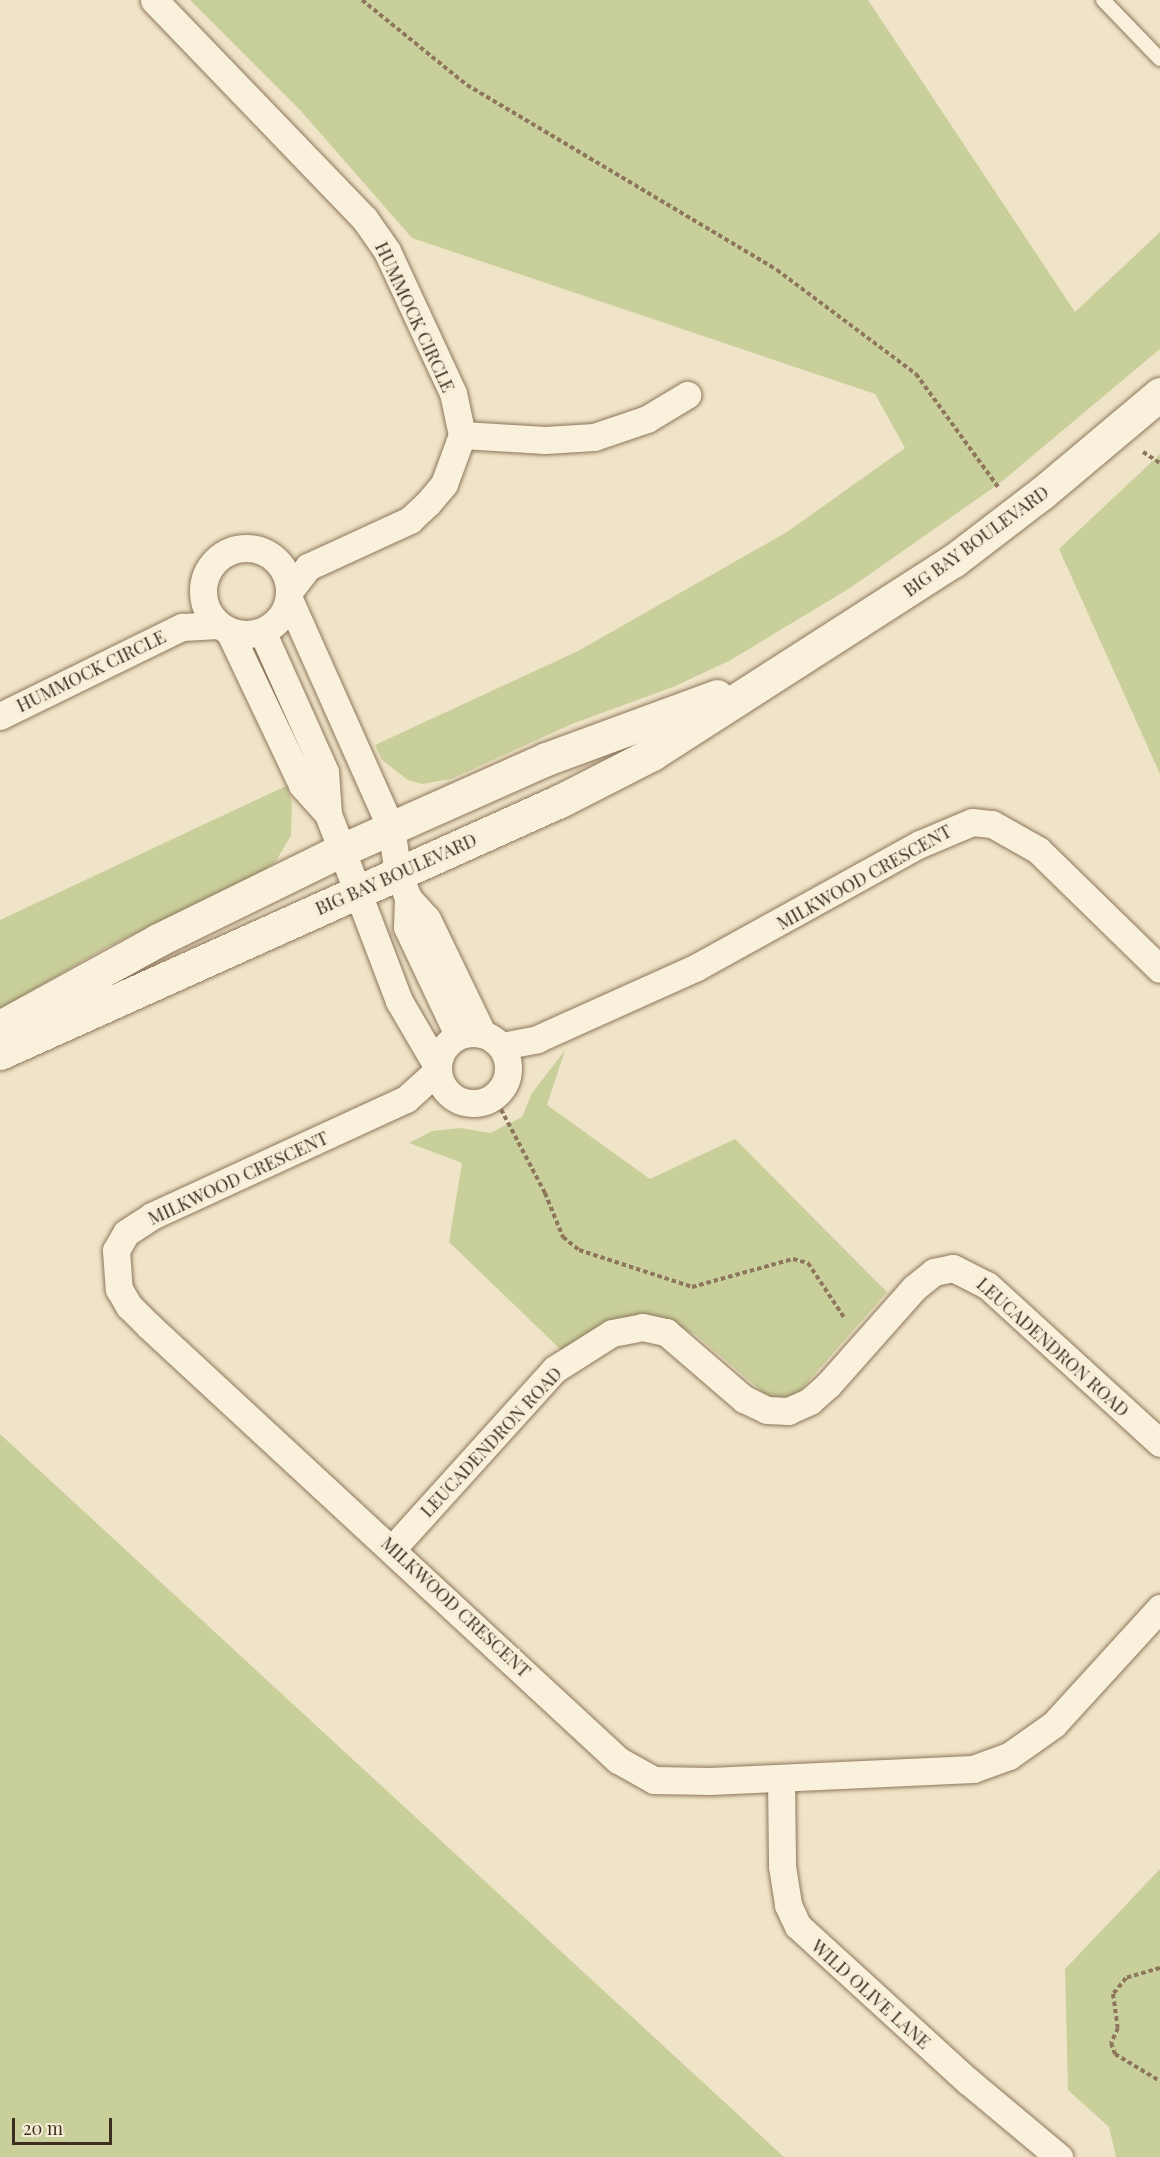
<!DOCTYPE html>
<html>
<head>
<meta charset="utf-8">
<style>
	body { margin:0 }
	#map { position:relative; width:1160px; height:2157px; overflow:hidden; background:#f0e4c8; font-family:"Playfair Display",serif }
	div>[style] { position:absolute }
	.green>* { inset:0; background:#c9cf9b }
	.path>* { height:4px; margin-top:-2px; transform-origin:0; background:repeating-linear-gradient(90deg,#8d765c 0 4.5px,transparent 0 7.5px) }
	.roads { filter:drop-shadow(0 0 2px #8d765c) drop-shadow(0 0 2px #8d765c) }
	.service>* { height:14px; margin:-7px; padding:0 7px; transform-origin:7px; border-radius:7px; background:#faf1dc }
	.minor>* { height:27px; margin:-13.5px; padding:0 13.5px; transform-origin:13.5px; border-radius:13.5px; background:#faf1dc }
	.minor>.ring { margin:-13.5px; padding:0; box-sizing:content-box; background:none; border:27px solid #faf1dc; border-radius:50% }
	.tertiary>* { height:33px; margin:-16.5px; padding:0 16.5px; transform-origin:16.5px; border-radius:16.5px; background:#faf1dc }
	span { translate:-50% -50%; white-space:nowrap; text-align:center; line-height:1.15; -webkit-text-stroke:6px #f7eed8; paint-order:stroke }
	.street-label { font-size:18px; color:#3d2e20 }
	.scale { position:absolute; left:12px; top:2118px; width:100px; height:27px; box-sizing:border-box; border:3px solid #3d2e20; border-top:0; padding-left:8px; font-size:18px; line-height:21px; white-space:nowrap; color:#3d2e20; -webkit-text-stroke:4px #f7eed8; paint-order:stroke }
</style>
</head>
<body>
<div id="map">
	<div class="green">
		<div style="clip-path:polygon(190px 0,868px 0,1075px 312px,1160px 232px,1160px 349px,1000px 483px,850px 588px,729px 661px,673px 687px,572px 724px,451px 779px,422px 784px,408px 780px,382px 760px,375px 745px,578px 651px,787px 532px,905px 448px,875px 394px,412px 238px,300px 110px)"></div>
		<div style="clip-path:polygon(1160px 454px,1160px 774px,1059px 549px)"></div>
		<div style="clip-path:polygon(286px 786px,292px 802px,291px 835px,276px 861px,265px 870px,105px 948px,0 1009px,0 920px)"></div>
		<div style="clip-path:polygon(565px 1050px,547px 1105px,650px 1179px,735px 1139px,887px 1292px,790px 1402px,773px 1401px,696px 1335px,667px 1321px,573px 1351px,560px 1349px,449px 1242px,462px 1163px,409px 1143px,432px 1131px,461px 1128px,490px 1133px,522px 1117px,532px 1093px)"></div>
		<div style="clip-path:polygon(0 1434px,784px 2157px,0 2157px)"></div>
		<div style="clip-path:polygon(1160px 1869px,1160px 2157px,1116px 2157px,1109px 2127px,1068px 2090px,1065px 1969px)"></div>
	</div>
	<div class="path">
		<div style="left:362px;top:0;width:135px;rotate:39deg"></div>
		<div style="left:467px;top:85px;width:361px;rotate:30.8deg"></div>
		<div style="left:777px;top:270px;width:174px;rotate:36.8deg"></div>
		<div style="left:916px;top:374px;width:140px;rotate:54deg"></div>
		<div style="left:1143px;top:452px;width:20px;rotate:33deg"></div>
		<div style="left:494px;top:1096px;width:110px;rotate:62.3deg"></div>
		<div style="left:545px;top:1193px;width:48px;rotate:67.8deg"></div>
		<div style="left:563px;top:1237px;width:21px;rotate:39deg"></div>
		<div style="left:579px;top:1250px;width:119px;rotate:18.1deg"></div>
		<div style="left:692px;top:1287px;width:105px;rotate:-15.5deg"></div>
		<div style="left:793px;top:1259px;width:16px;rotate:15deg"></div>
		<div style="left:808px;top:1263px;width:67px;rotate:56.5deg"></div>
		<div style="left:1160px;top:1968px;width:35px;rotate:164deg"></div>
		<div style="left:1126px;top:1978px;width:21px;rotate:129deg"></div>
		<div style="left:1113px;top:1994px;width:34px;rotate:82deg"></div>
		<div style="left:1118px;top:2028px;width:17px;rotate:115deg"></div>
		<div style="left:1111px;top:2043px;width:12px;rotate:70deg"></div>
		<div style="left:1115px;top:2054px;width:52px;rotate:31deg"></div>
	</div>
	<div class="roads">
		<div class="service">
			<div style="left:1103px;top:0;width:82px;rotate:46deg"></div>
		</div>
		<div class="minor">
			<div style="left:154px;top:0;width:303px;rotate:46.1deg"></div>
			<div style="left:364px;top:218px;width:40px;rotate:55.1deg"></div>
			<div style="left:387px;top:251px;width:157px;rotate:65.1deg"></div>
			<div style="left:453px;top:393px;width:43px;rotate:77.9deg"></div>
			<div style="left:462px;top:435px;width:52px;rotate:110.2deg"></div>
			<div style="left:444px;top:484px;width:25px;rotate:130deg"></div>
			<div style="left:428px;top:503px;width:25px;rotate:137deg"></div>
			<div style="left:410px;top:520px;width:112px;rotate:155.3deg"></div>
			<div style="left:308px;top:567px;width:29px;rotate:128deg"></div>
			<div style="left:462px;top:435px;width:83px;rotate:3.4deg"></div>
			<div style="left:545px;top:440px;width:49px;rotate:-3.5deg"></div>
			<div style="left:594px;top:437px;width:56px;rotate:-18.8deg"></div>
			<div style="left:647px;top:419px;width:47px;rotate:-31deg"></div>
			<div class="ring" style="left:203px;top:548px;width:59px;height:59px"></div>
			<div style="left:289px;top:599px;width:251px;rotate:66deg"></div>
			<div style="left:391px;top:828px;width:46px;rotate:81.2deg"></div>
			<div style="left:398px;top:873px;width:27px;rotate:68deg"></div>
			<div style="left:408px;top:898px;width:29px;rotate:92deg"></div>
			<div style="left:407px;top:927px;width:119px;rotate:64.7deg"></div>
			<div style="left:229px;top:631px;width:170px;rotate:64.6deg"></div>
			<div style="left:302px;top:785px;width:39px;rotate:48deg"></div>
			<div style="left:328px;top:814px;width:200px;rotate:69.2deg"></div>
			<div style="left:399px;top:1001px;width:75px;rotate:59.7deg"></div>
			<div style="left:262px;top:631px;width:154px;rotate:65.9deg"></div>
			<div style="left:325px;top:772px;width:42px;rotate:85.9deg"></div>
			<div style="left:0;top:716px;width:203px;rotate:-26.1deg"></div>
			<div style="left:182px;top:627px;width:36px;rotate:-3deg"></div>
			<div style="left:408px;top:898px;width:28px;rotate:48deg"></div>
			<div style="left:427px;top:919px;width:127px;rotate:64.2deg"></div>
			<div class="ring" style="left:438px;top:1033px;width:43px;height:43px"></div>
			<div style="left:502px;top:1046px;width:36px;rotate:-11deg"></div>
			<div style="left:537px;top:1039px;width:173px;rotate:-24.2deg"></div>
			<div style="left:695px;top:968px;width:257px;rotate:-28.9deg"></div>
			<div style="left:920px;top:844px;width:56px;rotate:-22.9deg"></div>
			<div style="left:972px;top:822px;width:20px;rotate:6deg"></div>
			<div style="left:992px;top:824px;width:53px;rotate:29.5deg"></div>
			<div style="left:1038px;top:850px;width:170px;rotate:44.3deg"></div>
			<div style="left:437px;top:1071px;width:42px;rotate:137.9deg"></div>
			<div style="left:406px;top:1099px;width:280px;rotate:155.3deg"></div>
			<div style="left:152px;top:1216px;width:31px;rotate:147deg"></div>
			<div style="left:126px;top:1233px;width:20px;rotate:120deg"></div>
			<div style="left:116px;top:1250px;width:39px;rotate:86deg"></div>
			<div style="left:119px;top:1289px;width:20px;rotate:60deg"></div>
			<div style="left:129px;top:1306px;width:28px;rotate:45deg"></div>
			<div style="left:149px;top:1326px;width:639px;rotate:42.78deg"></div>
			<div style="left:618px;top:1760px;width:41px;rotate:29.1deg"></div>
			<div style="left:654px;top:1780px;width:56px;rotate:1deg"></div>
			<div style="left:710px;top:1781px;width:263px;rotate:-2.6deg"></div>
			<div style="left:973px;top:1769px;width:38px;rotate:-20deg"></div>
			<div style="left:1009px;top:1756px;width:55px;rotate:-35.4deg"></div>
			<div style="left:1054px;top:1724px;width:157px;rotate:-47.6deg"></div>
			<div style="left:393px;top:1548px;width:241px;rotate:-47.9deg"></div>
			<div style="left:555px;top:1369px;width:67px;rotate:-32.3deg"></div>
			<div style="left:612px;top:1333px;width:31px;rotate:-11deg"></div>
			<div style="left:642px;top:1327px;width:25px;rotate:12deg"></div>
			<div style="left:666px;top:1332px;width:103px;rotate:40.7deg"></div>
			<div style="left:744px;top:1399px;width:25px;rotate:26deg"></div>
			<div style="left:767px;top:1410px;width:21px;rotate:3deg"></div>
			<div style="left:788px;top:1411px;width:24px;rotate:-24deg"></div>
			<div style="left:810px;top:1401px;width:24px;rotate:-42deg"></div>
			<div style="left:828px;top:1385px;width:130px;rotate:-48.4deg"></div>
			<div style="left:914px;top:1288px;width:26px;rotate:-39deg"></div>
			<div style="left:934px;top:1272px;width:19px;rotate:-12deg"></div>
			<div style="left:953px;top:1268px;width:38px;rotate:27deg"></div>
			<div style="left:987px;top:1285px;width:234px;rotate:42.4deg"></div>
			<div style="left:781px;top:1779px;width:87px;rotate:89.3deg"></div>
			<div style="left:782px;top:1866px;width:39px;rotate:81deg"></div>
			<div style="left:788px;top:1905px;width:23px;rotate:65deg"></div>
			<div style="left:798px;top:1926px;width:230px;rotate:42.4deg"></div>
			<div style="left:968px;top:2081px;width:119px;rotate:39.9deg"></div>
		</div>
		<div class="tertiary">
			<div style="left:0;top:1027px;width:180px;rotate:-28.8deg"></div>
			<div style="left:158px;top:940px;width:207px;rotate:-26.1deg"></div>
			<div style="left:344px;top:849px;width:221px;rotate:-24deg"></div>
			<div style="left:546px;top:759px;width:182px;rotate:-20.2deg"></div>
			<div style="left:0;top:1053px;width:616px;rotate:-24.24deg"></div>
			<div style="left:562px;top:800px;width:101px;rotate:-27.1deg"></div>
			<div style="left:652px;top:754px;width:358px;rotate:-32.7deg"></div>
			<div style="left:953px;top:561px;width:112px;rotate:-37.4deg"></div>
			<div style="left:1042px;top:493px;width:154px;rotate:-40deg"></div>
		</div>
	</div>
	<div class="street-label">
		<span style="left:415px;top:317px;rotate:65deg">HUMMOCK CIRCLE</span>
		<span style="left:976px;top:541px;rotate:-36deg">BIG BAY BOULEVARD</span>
		<span style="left:91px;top:671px;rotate:-26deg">HUMMOCK CIRCLE</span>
		<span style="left:396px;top:874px;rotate:-24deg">BIG BAY BOULEVARD</span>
		<span style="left:864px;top:877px;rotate:-29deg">MILKWOOD CRESCENT</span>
		<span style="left:238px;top:1178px;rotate:-25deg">MILKWOOD CRESCENT</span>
		<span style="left:1053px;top:1347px;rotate:42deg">LEUCADENDRON ROAD</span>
		<span style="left:491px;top:1442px;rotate:-47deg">LEUCADENDRON ROAD</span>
		<span style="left:456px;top:1607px;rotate:43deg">MILKWOOD CRESCENT</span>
		<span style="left:871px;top:1994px;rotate:42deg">WILD OLIVE LANE</span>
	</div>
	<div class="scale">20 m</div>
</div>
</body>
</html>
